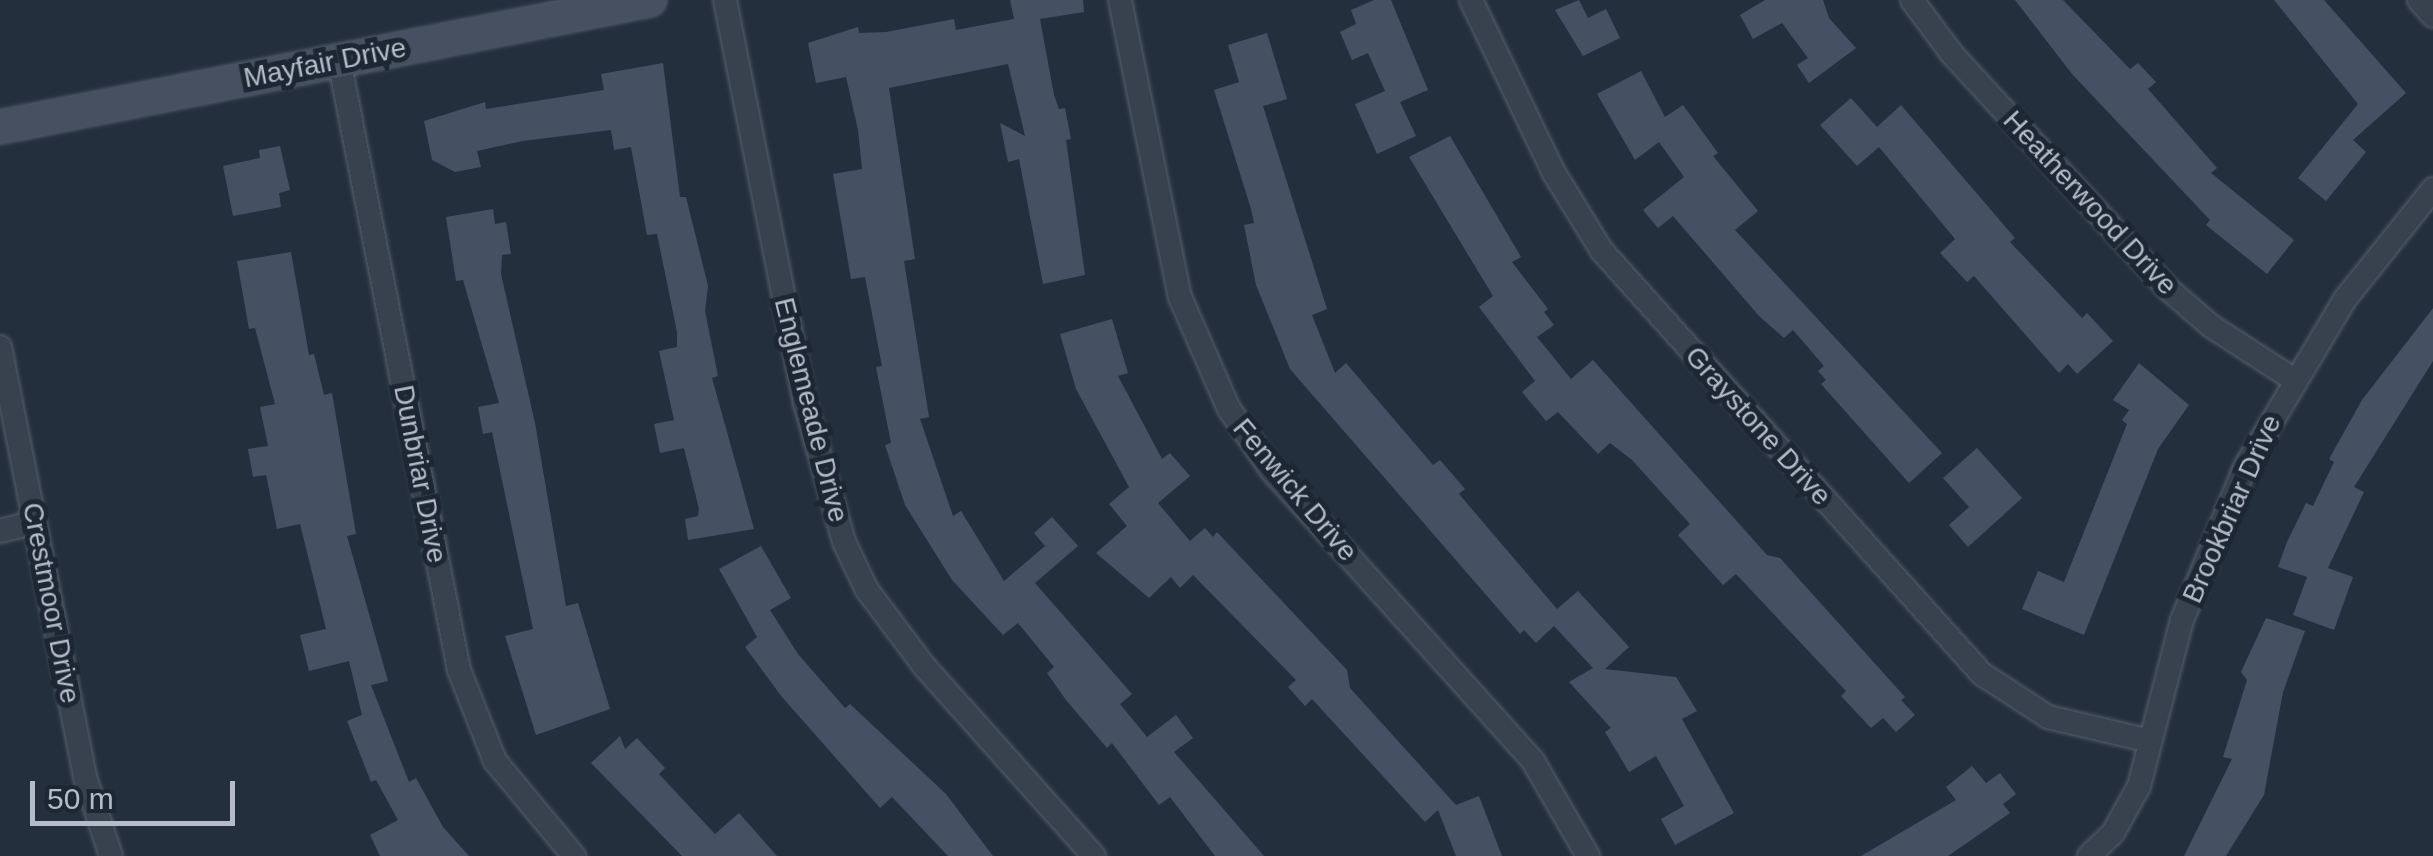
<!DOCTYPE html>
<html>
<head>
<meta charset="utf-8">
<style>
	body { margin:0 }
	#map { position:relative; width:2433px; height:856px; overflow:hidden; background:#242f3e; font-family:Arial,sans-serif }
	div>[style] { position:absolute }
	.building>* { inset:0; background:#455162 }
	.roads { filter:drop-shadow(0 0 2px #565f6c) drop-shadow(0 0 2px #565f6c) }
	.street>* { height:22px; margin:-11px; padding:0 11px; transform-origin:11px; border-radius:11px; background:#38414e }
	.secondary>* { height:32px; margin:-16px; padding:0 16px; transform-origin:16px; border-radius:16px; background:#465061 }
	span { translate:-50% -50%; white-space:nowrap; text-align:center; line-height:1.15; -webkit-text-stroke:10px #1d2633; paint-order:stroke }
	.street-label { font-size:28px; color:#b4bcc9 }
	.scale { position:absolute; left:30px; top:781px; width:205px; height:45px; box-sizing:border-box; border:5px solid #b4bcc9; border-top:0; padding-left:12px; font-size:30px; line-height:35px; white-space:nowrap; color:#b4bcc9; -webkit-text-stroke:8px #1d2633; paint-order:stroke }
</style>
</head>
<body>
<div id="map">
	<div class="building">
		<div style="clip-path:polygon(1010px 0,1083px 0,1084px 12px,1040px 19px,1054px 95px,1059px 109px,1065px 108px,1071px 139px,1066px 140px,1085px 275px,1043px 284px,1019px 159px,1008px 162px,1000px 123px,1025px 136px,1008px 64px,889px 88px,915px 259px,904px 261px,929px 417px,920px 419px,953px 516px,961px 511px,1004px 581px,1045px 546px,1034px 533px,1052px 517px,1078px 546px,1035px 583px,1132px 694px,1120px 704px,1147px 737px,1176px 715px,1193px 738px,1174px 752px,1264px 856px,1215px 856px,1170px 797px,1159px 805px,1112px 743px,1107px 748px,1066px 700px,1047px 673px,1054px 667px,1018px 623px,1003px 635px,952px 580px,905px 505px,885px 445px,891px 443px,876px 367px,882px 366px,865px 277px,851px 279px,833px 174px,862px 169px,858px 130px,846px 77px,816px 83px,808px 43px,858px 27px,859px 33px,886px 32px,954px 19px,956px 30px,1014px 19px)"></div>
		<div style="clip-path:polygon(1374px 0,1391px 0,1428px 90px,1400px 102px,1416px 136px,1377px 154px,1355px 104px,1385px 91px,1368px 53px,1352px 60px,1340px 32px,1356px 24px,1351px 10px)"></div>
		<div style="clip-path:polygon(1579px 0,1588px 18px,1606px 9px,1620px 38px,1583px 56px,1555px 10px)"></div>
		<div style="clip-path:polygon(1765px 0,1823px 0,1829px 18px,1856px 48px,1809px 83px,1797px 65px,1808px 58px,1782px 23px,1753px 39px,1740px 15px)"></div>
		<div style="clip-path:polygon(2015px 0,2063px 0,2130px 69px,2138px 63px,2156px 82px,2148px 89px,2217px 168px,2211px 173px,2294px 240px,2267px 274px,2206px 225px,2210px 220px,2072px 74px)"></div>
		<div style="clip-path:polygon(2274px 0,2324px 0,2406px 93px,2353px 140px,2366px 152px,2326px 201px,2298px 178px,2358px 104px)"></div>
		<div style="clip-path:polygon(1267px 33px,1287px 99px,1263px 106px,1327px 309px,1312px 315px,1335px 373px,1346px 363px,1433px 465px,1440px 460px,1465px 489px,1459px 494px,1557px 609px,1578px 591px,1629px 647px,1605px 669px,1676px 677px,1697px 711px,1682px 719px,1734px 813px,1675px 845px,1661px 819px,1684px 806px,1656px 756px,1629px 772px,1605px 732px,1611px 728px,1569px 682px,1593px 668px,1554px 626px,1536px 643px,1524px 630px,1520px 634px,1290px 369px,1256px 285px,1244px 225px,1254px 223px,1251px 209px,1214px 90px,1239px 82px,1228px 45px)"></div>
		<div style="clip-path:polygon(663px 63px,680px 197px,686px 197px,708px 286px,705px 311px,718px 376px,712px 378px,754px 529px,688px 540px,685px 519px,698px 516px,699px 509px,684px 448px,660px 453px,654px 424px,674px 420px,659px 351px,677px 347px,677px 332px,657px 234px,647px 235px,631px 147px,614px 150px,611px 130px,523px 141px,477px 151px,481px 167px,455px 172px,432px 160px,424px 121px,485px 102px,486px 109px,604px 90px,601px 74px)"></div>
		<div style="clip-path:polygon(1641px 71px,1665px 117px,1683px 105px,1718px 153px,1713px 156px,1758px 211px,1735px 230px,1942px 453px,1909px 483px,1821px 384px,1826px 380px,1818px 371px,1824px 366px,1793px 330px,1784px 338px,1759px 316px,1673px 216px,1658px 228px,1643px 210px,1684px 177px,1659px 142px,1635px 160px,1597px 94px)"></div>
		<div style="clip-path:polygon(1851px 98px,1877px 127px,1901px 105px,2015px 238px,2010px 242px,2082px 318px,2087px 313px,2113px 341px,2077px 374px,2068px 364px,2059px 373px,1974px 276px,1967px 282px,1940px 253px,1955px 239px,1879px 147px,1857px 166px,1820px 125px)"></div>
		<div style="clip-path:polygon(1450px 136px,1521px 257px,1512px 262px,1548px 309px,1544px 312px,1554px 325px,1537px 337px,1571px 379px,1593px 360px,1767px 555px,1780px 558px,1905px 697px,1901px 700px,1915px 715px,1896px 732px,1883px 718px,1871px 728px,1841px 696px,1846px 691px,1736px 574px,1723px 585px,1678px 535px,1690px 524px,1632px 460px,1610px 443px,1598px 454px,1558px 412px,1546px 421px,1522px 392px,1535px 381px,1479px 307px,1493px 296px,1409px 157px)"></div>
		<div style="clip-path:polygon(280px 146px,290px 190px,279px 193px,281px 207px,233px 216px,223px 166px,260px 158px,259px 150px)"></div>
		<div style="clip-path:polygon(493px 209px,495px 224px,506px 222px,511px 254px,502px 255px,501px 274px,535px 423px,566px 606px,578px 603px,610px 709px,536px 735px,505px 636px,533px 629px,492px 432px,483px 434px,478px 407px,499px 403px,463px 280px,456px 281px,446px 217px)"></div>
		<div style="clip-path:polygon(291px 252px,309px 355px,314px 354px,324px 395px,332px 393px,356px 534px,347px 536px,388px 681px,371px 685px,409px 782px,416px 778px,443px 827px,469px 856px,380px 856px,370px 835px,398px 820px,376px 780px,371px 782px,347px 721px,362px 715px,349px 661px,309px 671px,300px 635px,326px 629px,300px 524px,277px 529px,266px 475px,253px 477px,248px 449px,268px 446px,260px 407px,275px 404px,255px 328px,249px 329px,237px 261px)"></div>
		<div style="clip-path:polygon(2433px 308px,2433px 361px,2354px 487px,2364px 492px,2328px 568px,2353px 577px,2334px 630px,2293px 615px,2307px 577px,2278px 567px,2287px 542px,2306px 503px,2313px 506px,2334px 462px,2329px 459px,2362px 400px)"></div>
		<div style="clip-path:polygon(1112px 319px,1128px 373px,1118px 376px,1162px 459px,1170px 453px,1190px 476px,1158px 503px,1190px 541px,1205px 528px,1213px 537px,1217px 532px,1347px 670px,1350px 688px,1456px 805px,1479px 796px,1502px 856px,1456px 856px,1438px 810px,1425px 822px,1312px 699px,1305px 706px,1288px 687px,1296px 680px,1193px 575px,1180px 588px,1171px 577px,1149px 598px,1096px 553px,1127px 526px,1109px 504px,1129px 487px,1076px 389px,1060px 334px)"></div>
		<div style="clip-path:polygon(2139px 363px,2189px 405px,2158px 449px,2084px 635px,2022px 609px,2038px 571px,2064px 582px,2127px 424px,2122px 420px,2129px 410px,2113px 400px)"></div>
		<div style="clip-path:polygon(1977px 448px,2022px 498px,1968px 547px,1949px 525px,1969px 507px,1943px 478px)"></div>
		<div style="clip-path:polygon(761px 546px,791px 598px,770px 610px,798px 654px,845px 708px,850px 704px,946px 794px,993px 856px,948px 856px,892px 797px,880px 808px,782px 697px,745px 647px,757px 637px,719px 569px)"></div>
		<div style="clip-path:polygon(2266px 618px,2305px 631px,2283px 692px,2264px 795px,2226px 856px,2184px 856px,2232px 759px,2223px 757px,2247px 680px,2241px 672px)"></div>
		<div style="clip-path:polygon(620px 736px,625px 749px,637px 738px,665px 768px,659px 774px,715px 834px,739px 813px,777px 856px,682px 856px,591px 763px)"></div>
		<div style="clip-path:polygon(1972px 766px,1986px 783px,2000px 773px,2016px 794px,2003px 804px,2010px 813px,1948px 856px,1861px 856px,1956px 800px,1946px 787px)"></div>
	</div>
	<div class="roads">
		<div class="street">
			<div style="left:725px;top:0;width:411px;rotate:78.8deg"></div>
			<div style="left:805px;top:403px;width:144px;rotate:74.3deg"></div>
			<div style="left:844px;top:542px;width:53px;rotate:64.4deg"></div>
			<div style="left:867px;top:590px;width:95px;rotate:53.1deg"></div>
			<div style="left:924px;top:666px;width:255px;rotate:48.2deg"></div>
			<div style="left:1120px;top:0;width:303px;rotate:78.6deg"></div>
			<div style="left:1180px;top:297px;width:122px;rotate:66.4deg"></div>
			<div style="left:1229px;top:409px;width:75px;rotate:55.3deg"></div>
			<div style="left:1272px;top:471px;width:390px;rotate:48deg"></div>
			<div style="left:1533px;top:761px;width:110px;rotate:59.9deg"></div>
			<div style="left:1471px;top:0;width:192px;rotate:64.4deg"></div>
			<div style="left:1554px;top:173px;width:92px;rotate:58.4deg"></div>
			<div style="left:1602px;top:251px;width:569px;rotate:48.07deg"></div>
			<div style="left:1982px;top:674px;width:79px;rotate:33.1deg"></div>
			<div style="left:2048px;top:717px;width:105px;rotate:13.2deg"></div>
			<div style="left:1912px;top:0;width:67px;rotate:53.5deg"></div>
			<div style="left:1952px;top:54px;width:318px;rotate:47.4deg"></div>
			<div style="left:2167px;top:288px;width:58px;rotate:40.8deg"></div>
			<div style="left:2211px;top:326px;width:98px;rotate:32.9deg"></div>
			<div style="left:2419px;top:0;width:21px;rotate:49deg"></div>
			<div style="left:339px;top:60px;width:622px;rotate:78.87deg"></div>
			<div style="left:459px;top:670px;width:98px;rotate:68.4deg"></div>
			<div style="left:495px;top:761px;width:124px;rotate:50.3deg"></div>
			<div style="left:0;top:347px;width:438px;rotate:78.8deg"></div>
			<div style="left:85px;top:777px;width:83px;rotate:71.8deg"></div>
			<div style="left:0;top:531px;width:36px;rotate:-14deg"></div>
			<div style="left:2089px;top:856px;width:33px;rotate:-44deg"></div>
			<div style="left:2113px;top:833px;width:54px;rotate:-61deg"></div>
			<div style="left:2139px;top:786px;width:171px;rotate:-75.5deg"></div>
			<div style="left:2182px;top:620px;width:165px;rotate:-67.6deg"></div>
			<div style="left:2245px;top:467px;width:196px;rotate:-59.2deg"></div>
			<div style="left:2345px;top:299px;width:141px;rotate:-51.3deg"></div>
		</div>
		<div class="secondary">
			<div style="left:0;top:127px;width:662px;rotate:-11.06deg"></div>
		</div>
	</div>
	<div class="street-label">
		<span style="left:325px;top:63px;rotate:-11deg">Mayfair Drive</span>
		<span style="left:2090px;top:203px;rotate:47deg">Heatherwood Drive</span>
		<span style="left:811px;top:410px;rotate:76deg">Englemeade Drive</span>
		<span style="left:1758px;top:426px;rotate:48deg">Graystone Drive</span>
		<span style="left:420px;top:474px;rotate:79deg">Dunbriar Drive</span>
		<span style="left:1295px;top:490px;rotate:50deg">Fenwick Drive</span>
		<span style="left:2232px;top:509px;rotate:-66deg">Brookbriar Drive</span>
		<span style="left:51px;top:603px;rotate:79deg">Crestmoor Drive</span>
	</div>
	<div class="scale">50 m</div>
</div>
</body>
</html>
